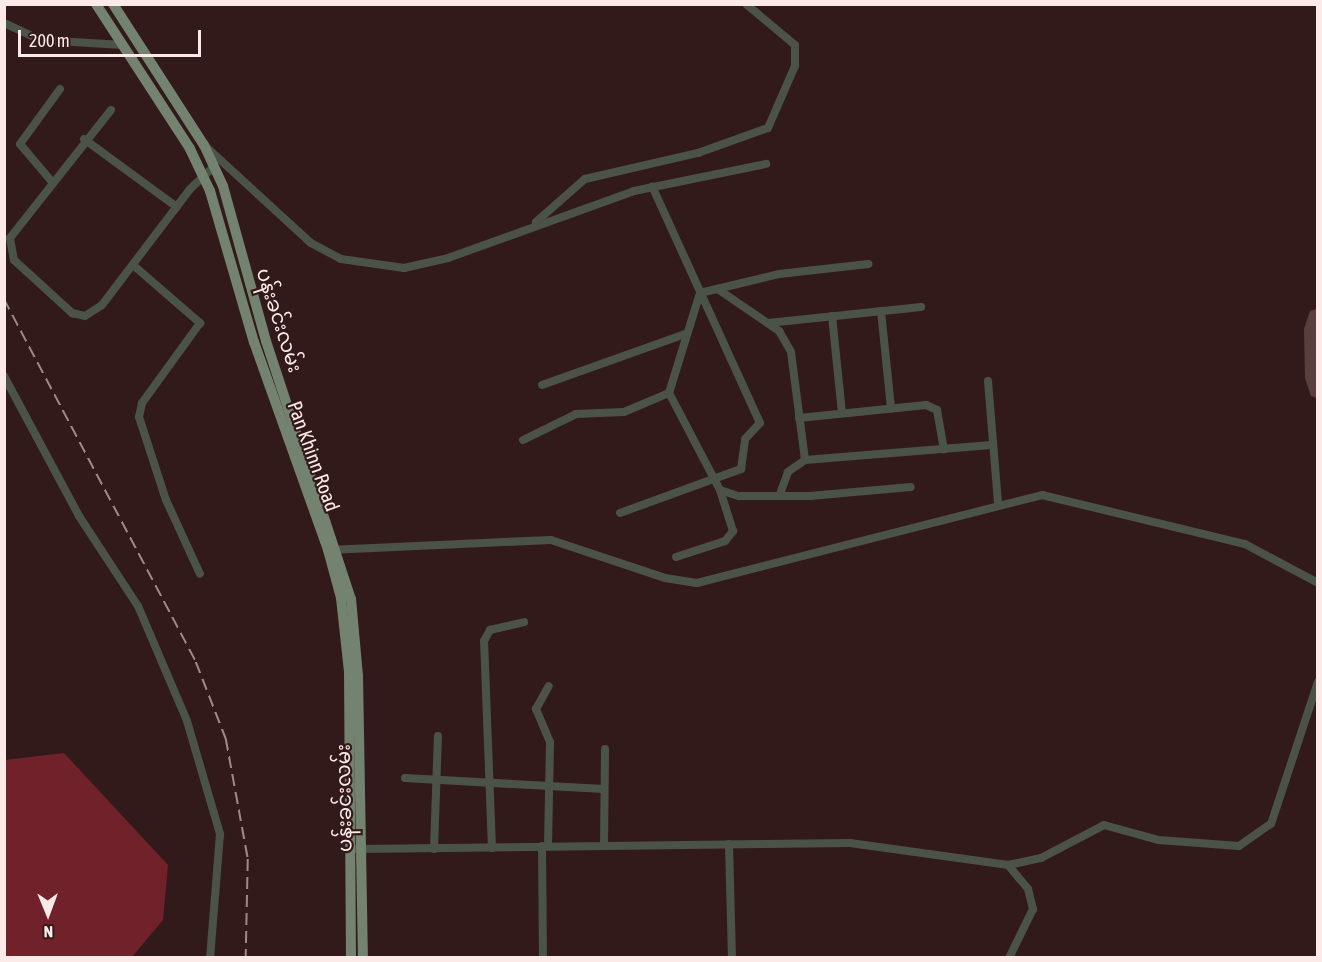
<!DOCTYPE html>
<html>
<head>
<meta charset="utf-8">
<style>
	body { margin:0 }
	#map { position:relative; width:1322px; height:962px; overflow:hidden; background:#331a1a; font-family:"Asap Condensed","Noto Sans Myanmar",sans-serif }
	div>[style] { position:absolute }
	.water>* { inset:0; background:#712129 }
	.building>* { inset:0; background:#5b3f3f }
	.minor>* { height:8px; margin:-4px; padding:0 4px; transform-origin:4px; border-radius:4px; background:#4b5349 }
	.major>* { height:10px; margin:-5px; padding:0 5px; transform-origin:5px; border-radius:5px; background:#748370 }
	.rail>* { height:1.5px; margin-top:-0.75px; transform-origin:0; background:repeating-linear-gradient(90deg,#9f8a89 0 12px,transparent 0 18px) }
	span { translate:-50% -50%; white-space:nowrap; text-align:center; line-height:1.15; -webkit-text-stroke:4.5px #331a1a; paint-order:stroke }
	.street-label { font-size:20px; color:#fceae9 }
	.frame { position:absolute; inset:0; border:6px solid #fceae9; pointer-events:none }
	.north { position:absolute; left:18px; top:884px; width:60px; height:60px; -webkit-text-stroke:4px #331a1a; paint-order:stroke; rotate:179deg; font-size:16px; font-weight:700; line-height:24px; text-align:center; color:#fceae9 }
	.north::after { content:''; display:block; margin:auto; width:21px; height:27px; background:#fceae9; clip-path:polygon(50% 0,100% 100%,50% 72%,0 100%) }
	.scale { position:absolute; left:18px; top:30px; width:183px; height:27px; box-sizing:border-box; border:3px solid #fceae9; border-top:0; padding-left:8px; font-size:18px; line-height:21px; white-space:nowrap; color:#fceae9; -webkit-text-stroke:4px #331a1a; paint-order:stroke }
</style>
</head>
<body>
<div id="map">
	<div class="water">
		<div style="clip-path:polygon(64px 753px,168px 865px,163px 920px,132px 957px,5px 957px,5px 760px)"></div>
	</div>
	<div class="building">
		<div style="clip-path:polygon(1317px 309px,1317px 398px,1311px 396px,1305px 378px,1304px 329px,1310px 311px)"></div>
	</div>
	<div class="minor">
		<div style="left:4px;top:23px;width:40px;rotate:25deg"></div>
		<div style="left:40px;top:40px;width:83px;rotate:3.4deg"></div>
		<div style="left:111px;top:110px;width:163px;rotate:128.3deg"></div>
		<div style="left:10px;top:238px;width:22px;rotate:80deg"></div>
		<div style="left:14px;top:260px;width:79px;rotate:42.4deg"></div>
		<div style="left:72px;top:313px;width:13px;rotate:13deg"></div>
		<div style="left:85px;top:316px;width:20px;rotate:-33deg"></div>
		<div style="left:102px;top:305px;width:146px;rotate:-52.8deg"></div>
		<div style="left:190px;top:189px;width:33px;rotate:-43deg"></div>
		<div style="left:84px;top:139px;width:115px;rotate:36.2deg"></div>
		<div style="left:204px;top:145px;width:145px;rotate:42.5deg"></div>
		<div style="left:311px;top:243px;width:34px;rotate:28deg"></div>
		<div style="left:341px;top:259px;width:64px;rotate:8.1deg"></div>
		<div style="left:404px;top:268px;width:45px;rotate:-12.8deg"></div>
		<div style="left:448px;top:258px;width:198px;rotate:-19.8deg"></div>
		<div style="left:634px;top:191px;width:135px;rotate:-11.6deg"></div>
		<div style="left:53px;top:183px;width:51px;rotate:-130.2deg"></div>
		<div style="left:20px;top:144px;width:68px;rotate:-54deg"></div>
		<div style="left:536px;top:222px;width:65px;rotate:-41.3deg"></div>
		<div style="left:585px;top:179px;width:116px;rotate:-13deg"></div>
		<div style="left:698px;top:153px;width:74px;rotate:-19.7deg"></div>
		<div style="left:768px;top:128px;width:68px;rotate:-66.5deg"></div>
		<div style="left:795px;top:66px;width:21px;rotate:-90deg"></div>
		<div style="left:795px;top:45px;width:64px;rotate:-140.1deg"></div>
		<div style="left:133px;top:265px;width:89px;rotate:40.9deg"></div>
		<div style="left:200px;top:323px;width:99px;rotate:125.9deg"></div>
		<div style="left:142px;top:403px;width:14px;rotate:102deg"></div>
		<div style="left:139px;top:417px;width:87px;rotate:72deg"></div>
		<div style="left:166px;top:500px;width:81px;rotate:65.3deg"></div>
		<div style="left:719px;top:290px;width:73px;rotate:34.3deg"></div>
		<div style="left:779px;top:331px;width:24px;rotate:60deg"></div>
		<div style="left:791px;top:352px;width:109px;rotate:82.6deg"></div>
		<div style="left:805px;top:460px;width:21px;rotate:145deg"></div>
		<div style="left:788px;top:472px;width:23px;rotate:110deg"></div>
		<div style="left:881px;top:311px;width:98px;rotate:84.1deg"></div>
		<div style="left:832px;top:316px;width:97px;rotate:84.1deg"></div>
		<div style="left:768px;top:323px;width:154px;rotate:-6deg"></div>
		<div style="left:4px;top:376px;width:159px;rotate:61.8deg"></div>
		<div style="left:79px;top:516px;width:108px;rotate:56.8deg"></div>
		<div style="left:138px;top:606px;width:125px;rotate:66.9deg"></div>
		<div style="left:187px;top:721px;width:118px;rotate:73.7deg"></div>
		<div style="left:220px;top:834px;width:124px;rotate:94.6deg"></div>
		<div style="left:988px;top:381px;width:122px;rotate:85.3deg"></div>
		<div style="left:542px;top:385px;width:152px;rotate:-19.6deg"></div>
		<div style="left:799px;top:418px;width:128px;rotate:-5.8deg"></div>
		<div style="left:926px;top:405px;width:12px;rotate:24deg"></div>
		<div style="left:937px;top:410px;width:40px;rotate:80deg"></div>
		<div style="left:523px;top:440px;width:59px;rotate:-26.1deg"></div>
		<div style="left:576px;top:414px;width:48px;rotate:-2.4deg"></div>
		<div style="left:624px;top:412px;width:49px;rotate:-22.9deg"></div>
		<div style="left:805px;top:460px;width:187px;rotate:-4.6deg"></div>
		<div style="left:720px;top:490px;width:20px;rotate:18deg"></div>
		<div style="left:739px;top:496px;width:71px"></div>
		<div style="left:810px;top:496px;width:101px;rotate:-5.1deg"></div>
		<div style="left:620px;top:513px;width:129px;rotate:-20deg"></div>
		<div style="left:741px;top:469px;width:30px;rotate:-82deg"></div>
		<div style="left:745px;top:439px;width:22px;rotate:-47deg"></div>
		<div style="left:760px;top:423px;width:260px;rotate:-114.5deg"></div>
		<div style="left:329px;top:550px;width:222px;rotate:-2.6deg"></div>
		<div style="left:551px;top:540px;width:120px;rotate:18.4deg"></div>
		<div style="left:665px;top:578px;width:32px;rotate:9deg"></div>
		<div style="left:697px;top:583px;width:356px;rotate:-14.3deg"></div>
		<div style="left:1042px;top:495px;width:209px;rotate:13.6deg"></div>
		<div style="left:1245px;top:544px;width:83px;rotate:28.1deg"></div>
		<div style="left:676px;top:557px;width:52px;rotate:-18.1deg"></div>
		<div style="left:725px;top:541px;width:13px;rotate:-51deg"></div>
		<div style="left:733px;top:531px;width:43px;rotate:-107.6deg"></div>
		<div style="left:720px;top:490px;width:110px;rotate:-117.7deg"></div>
		<div style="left:669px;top:393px;width:105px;rotate:-72.8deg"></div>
		<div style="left:700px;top:293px;width:81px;rotate:-13.5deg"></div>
		<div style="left:779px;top:274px;width:90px;rotate:-6.4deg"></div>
		<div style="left:405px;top:778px;width:199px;rotate:3.2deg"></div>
		<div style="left:729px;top:844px;width:114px;rotate:88.5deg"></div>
		<div style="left:542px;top:846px;width:112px;rotate:89.5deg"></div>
		<div style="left:548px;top:846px;width:104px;rotate:-88.9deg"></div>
		<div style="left:550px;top:742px;width:36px;rotate:-113deg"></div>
		<div style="left:536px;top:709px;width:26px;rotate:-61deg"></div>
		<div style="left:604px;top:846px;width:97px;rotate:-89.4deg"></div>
		<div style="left:492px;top:848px;width:207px;rotate:-92.2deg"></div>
		<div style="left:484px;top:641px;width:13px;rotate:-61deg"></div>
		<div style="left:490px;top:630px;width:35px;rotate:-13deg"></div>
		<div style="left:357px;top:849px;width:493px;rotate:-0.7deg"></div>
		<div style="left:850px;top:843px;width:160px;rotate:7.9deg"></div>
		<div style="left:1008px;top:865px;width:34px;rotate:-12deg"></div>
		<div style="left:1041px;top:858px;width:71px;rotate:-27.6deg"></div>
		<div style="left:1104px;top:825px;width:57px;rotate:15.3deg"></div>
		<div style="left:1159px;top:840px;width:80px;rotate:4.3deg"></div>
		<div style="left:1239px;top:846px;width:39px;rotate:-35deg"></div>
		<div style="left:1271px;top:824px;width:150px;rotate:-71.7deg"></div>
		<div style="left:434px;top:849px;width:113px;rotate:-88deg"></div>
		<div style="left:1008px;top:865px;width:31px;rotate:50deg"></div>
		<div style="left:1028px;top:889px;width:21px;rotate:76deg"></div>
		<div style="left:1033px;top:909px;width:55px;rotate:116.1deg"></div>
	</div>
	<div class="major">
		<div style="left:96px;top:4px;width:173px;rotate:57deg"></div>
		<div style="left:190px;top:149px;width:47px;rotate:64.5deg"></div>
		<div style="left:210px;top:191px;width:157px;rotate:73.8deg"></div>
		<div style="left:254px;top:342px;width:221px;rotate:70.4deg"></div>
		<div style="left:328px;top:550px;width:50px;rotate:74.8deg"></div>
		<div style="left:341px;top:598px;width:74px;rotate:83.8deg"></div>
		<div style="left:349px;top:672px;width:286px;rotate:89.6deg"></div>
		<div style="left:113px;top:4px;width:168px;rotate:57.2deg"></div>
		<div style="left:204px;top:145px;width:45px;rotate:65.1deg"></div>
		<div style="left:223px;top:186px;width:161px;rotate:74.5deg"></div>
		<div style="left:266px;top:341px;width:272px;rotate:71.8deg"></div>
		<div style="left:351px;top:599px;width:77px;rotate:84.8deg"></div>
		<div style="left:358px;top:676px;width:282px;rotate:89deg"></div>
	</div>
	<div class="rail">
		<div style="left:4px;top:299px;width:411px;rotate:62.1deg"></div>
		<div style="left:196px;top:662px;width:83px;rotate:68.7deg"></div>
		<div style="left:226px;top:739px;width:122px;rotate:79.6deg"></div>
		<div style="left:248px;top:859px;width:99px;rotate:91.2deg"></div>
	</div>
	<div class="street-label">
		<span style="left:280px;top:320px;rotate:72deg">ပန်းခင်းလမ်း</span>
		<span style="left:314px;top:456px;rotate:70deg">Pan Khinn Road</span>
		<span style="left:343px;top:798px;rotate:-91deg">ပန်းခင်းလမ်း</span>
	</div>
	<div class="frame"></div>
	<div class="north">N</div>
	<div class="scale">200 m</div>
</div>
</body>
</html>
